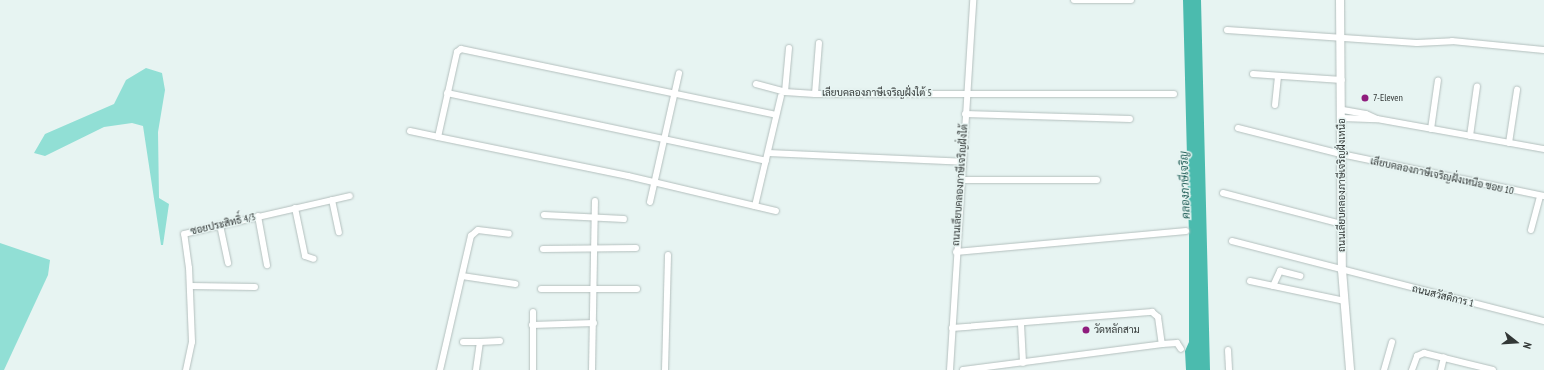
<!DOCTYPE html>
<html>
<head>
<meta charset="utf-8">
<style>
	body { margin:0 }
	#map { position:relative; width:1544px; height:370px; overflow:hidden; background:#e7f4f2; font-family:"PT Sans Narrow",Sarabun,sans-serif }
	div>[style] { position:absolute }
	.green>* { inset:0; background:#91dfd5 }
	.water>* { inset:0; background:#4bbbae }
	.roads { filter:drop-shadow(0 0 1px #b3bfbd) drop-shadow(0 0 1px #b3bfbd) }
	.minor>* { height:6px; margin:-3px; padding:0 3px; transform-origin:3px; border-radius:3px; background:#fff }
	.major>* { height:8px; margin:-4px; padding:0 4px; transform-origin:4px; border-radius:4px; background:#fff }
	.dots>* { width:11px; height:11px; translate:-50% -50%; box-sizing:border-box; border:2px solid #e7f4f2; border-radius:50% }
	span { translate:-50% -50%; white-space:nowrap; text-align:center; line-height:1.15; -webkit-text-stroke:3px #e7f4f2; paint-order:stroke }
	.street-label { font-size:10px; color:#323736 }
	.poi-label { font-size:10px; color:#323736 }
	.left { translate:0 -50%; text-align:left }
	.water-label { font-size:11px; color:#1a5952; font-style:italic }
	.north { position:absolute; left:1496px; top:322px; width:40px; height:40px; -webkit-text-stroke:3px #e7f4f2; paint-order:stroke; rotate:107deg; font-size:11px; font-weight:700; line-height:16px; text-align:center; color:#323736 }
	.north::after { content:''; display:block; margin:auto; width:14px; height:18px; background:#323736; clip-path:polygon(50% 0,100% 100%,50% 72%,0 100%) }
</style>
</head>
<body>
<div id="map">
	<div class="green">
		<div style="clip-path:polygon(146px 68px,162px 73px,165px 90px,158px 132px,159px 198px,169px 204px,163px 245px,161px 245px,143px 126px,132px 123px,104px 127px,45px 156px,34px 153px,45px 134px,114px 104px,126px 80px)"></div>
		<div style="clip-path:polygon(0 243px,50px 260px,48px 275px,4px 370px,0 370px)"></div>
	</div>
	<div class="water">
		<div style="clip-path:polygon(1183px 0,1201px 0,1210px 370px,1186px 370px,1185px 351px,1189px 342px,1189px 236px)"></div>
	</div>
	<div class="roads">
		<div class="minor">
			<div style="left:1074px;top:0;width:57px"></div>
			<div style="left:1227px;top:30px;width:190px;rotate:3.9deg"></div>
			<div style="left:1417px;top:43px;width:35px;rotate:-3deg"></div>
			<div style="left:1452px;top:41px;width:92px;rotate:5.6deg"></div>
			<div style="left:819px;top:43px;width:51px;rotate:94.5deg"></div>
			<div style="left:815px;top:94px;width:359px"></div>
			<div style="left:789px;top:48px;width:44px;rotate:95.2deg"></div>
			<div style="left:785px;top:92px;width:30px;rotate:4deg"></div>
			<div style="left:1253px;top:74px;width:89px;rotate:3.9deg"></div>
			<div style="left:756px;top:84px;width:30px;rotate:15deg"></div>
			<div style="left:447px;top:93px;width:326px;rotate:12deg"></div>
			<div style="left:1275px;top:105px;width:29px;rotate:-84deg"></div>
			<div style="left:1343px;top:110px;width:23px;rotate:10deg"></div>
			<div style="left:1366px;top:114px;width:12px;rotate:24deg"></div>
			<div style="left:1377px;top:119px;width:170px;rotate:10.2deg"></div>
			<div style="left:965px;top:114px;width:165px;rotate:1.7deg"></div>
			<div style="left:1342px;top:118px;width:35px;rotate:2deg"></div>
			<div style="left:1238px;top:128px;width:106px;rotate:14.2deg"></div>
			<div style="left:1341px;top:154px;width:207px;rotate:11.7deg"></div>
			<div style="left:1431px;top:129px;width:49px;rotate:-81.9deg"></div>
			<div style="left:410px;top:131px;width:29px;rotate:12deg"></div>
			<div style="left:438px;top:137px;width:87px;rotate:-77.4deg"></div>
			<div style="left:457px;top:52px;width:5px;rotate:-37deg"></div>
			<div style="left:461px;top:49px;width:322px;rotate:11.8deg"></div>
			<div style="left:1470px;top:136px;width:50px;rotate:-82deg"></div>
			<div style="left:438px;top:137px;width:194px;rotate:11.6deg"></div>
			<div style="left:628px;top:176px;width:152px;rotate:13.3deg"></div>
			<div style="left:1509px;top:143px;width:54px;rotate:-81.4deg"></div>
			<div style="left:768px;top:153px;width:195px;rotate:2.6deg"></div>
			<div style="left:961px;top:180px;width:136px"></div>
			<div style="left:1223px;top:193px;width:122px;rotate:14.7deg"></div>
			<div style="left:332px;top:200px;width:33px;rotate:78deg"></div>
			<div style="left:650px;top:202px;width:132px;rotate:-77.3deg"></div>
			<div style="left:755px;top:206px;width:113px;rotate:-76.7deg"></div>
			<div style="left:295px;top:208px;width:49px;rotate:78.2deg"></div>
			<div style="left:305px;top:256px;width:9px;rotate:18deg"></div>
			<div style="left:544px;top:215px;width:80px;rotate:2.9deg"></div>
			<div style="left:258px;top:216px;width:50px;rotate:79.6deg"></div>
			<div style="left:220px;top:225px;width:39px;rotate:78deg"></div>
			<div style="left:1531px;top:230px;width:35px;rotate:-75deg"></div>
			<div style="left:1232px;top:241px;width:322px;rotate:14.4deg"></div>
			<div style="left:543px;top:249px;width:93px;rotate:-0.6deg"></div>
			<div style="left:956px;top:252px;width:231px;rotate:-5.2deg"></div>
			<div style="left:462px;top:276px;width:54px;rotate:8.6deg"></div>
			<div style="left:1250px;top:281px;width:97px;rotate:11.9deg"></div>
			<div style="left:190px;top:286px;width:65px;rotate:0.9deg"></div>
			<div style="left:1273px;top:286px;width:17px;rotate:-65deg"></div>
			<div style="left:1280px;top:271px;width:21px;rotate:14deg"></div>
			<div style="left:541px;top:289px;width:96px"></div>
			<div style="left:1021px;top:324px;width:39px;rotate:87deg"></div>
			<div style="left:532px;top:325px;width:62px;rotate:-1.8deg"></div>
			<div style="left:952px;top:328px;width:201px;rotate:-4.6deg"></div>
			<div style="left:1152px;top:312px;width:8px;rotate:40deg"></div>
			<div style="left:1158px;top:317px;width:27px;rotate:82deg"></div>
			<div style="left:463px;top:342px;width:17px"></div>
			<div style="left:1228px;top:350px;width:20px;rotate:87deg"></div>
			<div style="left:186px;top:370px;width:29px;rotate:-78deg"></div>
			<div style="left:192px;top:342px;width:74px;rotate:-92.3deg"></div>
			<div style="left:189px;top:268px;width:34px;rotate:-98deg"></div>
			<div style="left:184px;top:234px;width:170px;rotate:-12.9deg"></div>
			<div style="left:440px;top:370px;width:138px;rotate:-77deg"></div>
			<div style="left:471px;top:236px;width:9px;rotate:-41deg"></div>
			<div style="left:478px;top:230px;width:31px;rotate:7deg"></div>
			<div style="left:476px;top:370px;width:28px;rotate:-82deg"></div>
			<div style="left:480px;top:342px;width:20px;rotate:-3deg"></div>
			<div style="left:533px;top:370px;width:58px;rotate:-90deg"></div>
			<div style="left:592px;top:370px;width:169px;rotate:-89deg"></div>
			<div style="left:665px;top:370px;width:115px;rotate:-88.5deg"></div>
			<div style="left:950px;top:370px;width:371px;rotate:-86.4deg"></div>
			<div style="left:963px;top:370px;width:201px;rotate:-7.4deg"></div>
			<div style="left:1162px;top:344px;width:15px;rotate:-4deg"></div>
			<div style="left:1177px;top:343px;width:7px;rotate:56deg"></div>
			<div style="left:1384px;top:370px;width:29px;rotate:-74deg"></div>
			<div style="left:1412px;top:370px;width:15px;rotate:-70deg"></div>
			<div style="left:1417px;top:356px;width:8px;rotate:-23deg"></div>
			<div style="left:1424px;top:353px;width:71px;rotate:13.8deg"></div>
			<div style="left:1441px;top:370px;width:13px;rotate:-77deg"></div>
		</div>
		<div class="major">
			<div style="left:1340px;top:0;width:270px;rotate:89.6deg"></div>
			<div style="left:1342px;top:270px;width:100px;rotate:85.4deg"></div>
		</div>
	</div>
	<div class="dots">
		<div style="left:1365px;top:98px;background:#8f1c7d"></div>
		<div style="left:1086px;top:330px;background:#8f1c7d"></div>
	</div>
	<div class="street-label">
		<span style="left:877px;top:93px">เลียบคลองภาษีเจริญฝั่งใต้ 5</span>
		<span style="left:1442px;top:176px;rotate:12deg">เลียบคลองภาษีเจริญฝั่งเหนือ ซอย 10</span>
		<span style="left:960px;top:185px;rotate:-86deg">ถนนเลียบคลองภาษีเจริญฝั่งใต้</span>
		<span style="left:1342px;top:185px;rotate:-90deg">ถนนเลียบคลองภาษีเจริญฝั่งเหนือ</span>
		<span style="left:223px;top:224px;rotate:-13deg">ซอยประสิทธิ์ 4/3</span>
		<span style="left:1443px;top:296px;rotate:14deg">ถนนสวัสดิการ 1</span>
	</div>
	<div class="poi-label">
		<span class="left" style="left:1373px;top:98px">7-Eleven</span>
		<span class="left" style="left:1094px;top:330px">วัดหลักสาม</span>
	</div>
	<div class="water-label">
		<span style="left:1185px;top:185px;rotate:-92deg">คลองภาษีเจริญ</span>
	</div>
	<div class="north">N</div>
</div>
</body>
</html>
